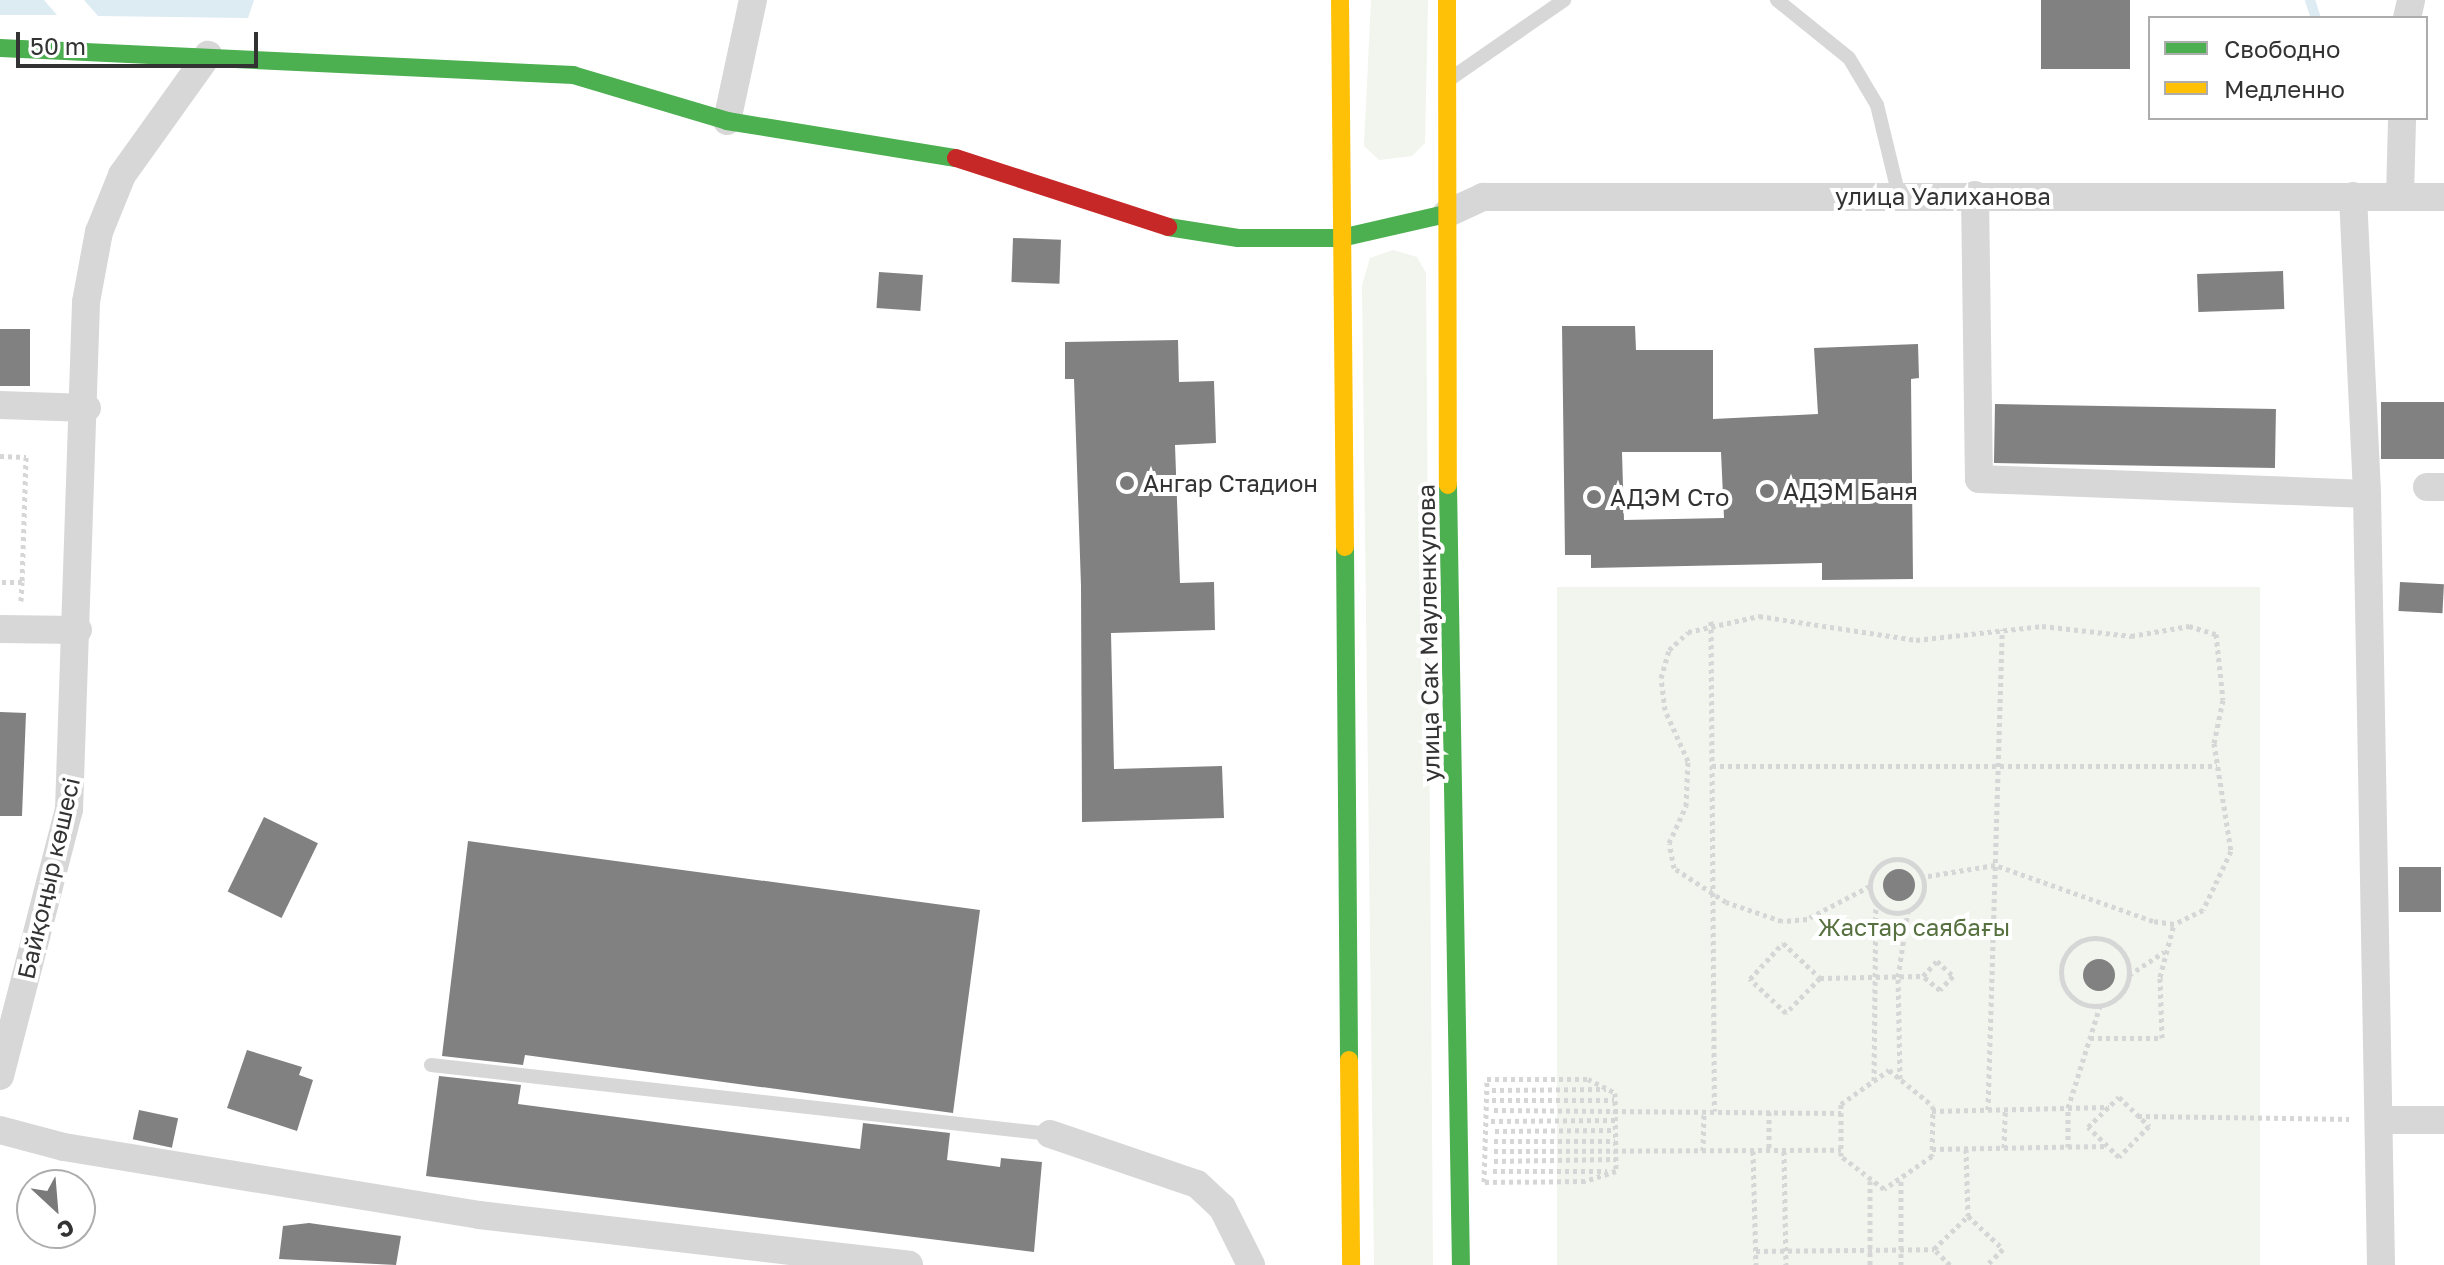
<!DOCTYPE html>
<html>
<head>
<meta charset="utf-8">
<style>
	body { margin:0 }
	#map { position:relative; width:2444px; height:1265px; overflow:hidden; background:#fff; font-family:"Golos Text",sans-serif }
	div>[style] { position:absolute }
	.green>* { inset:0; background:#f1f5ed; transform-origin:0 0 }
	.water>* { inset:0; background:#ddebf3 }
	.stream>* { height:10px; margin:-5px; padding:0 5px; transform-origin:5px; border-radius:5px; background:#ddebf3 }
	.building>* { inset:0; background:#818181; transform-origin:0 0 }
	.round { border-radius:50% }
	.path>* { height:5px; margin-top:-2.5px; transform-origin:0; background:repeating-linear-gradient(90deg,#d6d6d6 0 4px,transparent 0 8px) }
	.path>.ring { margin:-2.5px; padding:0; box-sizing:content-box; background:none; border:5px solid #d6d6d6; border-radius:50% }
	.lane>* { height:14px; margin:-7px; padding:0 7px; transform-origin:7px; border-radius:7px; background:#d7d7d7 }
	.street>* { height:28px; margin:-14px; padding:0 14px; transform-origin:14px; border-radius:14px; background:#d7d7d7 }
	.fast>* { height:18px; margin:-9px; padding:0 9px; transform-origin:9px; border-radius:9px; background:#4caf50 }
	.slow>* { height:18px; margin:-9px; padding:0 9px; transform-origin:9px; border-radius:9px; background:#ffc107 }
	.jam>* { height:18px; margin:-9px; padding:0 9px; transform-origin:9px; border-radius:9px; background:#c62828 }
	.dots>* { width:22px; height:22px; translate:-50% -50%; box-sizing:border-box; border:4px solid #fff; border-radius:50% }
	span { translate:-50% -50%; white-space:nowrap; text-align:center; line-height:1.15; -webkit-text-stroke:8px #fff; paint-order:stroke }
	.street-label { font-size:24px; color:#333 }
	.poi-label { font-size:24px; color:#333 }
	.left { translate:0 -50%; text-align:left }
	.park-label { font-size:24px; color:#56703f }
	.legend { position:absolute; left:2148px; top:16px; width:280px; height:104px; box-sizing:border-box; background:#fff; border:2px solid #adadad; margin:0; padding:10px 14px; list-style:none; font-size:24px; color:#333 }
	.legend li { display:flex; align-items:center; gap:16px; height:40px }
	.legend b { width:40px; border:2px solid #adadad }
	.north { position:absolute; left:16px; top:1169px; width:80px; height:80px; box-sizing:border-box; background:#fff; border:2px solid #adadad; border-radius:50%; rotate:154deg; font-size:22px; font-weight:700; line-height:32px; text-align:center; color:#333 }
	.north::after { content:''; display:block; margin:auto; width:28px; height:36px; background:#7a7a7a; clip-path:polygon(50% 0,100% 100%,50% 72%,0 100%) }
	.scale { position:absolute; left:16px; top:32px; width:242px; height:36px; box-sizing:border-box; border:4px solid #333; border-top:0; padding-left:10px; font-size:24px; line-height:28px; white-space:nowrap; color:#333; -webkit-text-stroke:6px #fff; paint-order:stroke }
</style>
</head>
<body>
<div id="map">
	<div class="green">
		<div style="clip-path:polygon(1371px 0,1428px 0,1425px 143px,1412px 156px,1379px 160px,1364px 146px)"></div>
		<div style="clip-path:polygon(1393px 250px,1417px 257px,1426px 273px,1433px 1265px,1374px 1265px,1362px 285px,1370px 258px)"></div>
		<div style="left:1557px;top:587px;width:703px;height:678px"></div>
	</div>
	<div class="water">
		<div style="clip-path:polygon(0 0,44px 0,57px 15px,0 15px)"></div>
		<div style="clip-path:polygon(84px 0,254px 0,248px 18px,98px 16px)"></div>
	</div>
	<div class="stream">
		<div style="left:2310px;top:0;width:19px;rotate:72deg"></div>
	</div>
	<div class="building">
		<div style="left:2041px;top:0;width:89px;height:69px"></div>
		<div style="left:1013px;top:238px;width:48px;height:44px;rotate:2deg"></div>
		<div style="left:2283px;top:271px;width:38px;height:86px;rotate:88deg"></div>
		<div style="left:879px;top:272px;width:44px;height:36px;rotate:4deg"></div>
		<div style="clip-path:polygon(evenodd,1562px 326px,1635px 326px,1636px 350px,1713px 350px,1713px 419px,1818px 414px,1814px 348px,1918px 344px,1919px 378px,1911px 379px,1913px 579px,1822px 580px,1822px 563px,1591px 568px,1591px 555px,1565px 555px,1562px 326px,1622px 452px,1721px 452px,1724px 518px,1624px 520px,1622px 452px)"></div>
		<div style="left:0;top:329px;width:30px;height:57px"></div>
		<div style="clip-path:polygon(1178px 340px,1179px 382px,1214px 381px,1216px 443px,1175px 445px,1180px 583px,1214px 582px,1215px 630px,1111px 633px,1114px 769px,1222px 766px,1224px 818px,1082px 822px,1081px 586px,1074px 379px,1065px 379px,1065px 342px)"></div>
		<div style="left:2444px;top:402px;width:57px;height:63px;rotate:90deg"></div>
		<div style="left:1995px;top:404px;width:281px;height:59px;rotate:1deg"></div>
		<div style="left:2400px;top:582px;width:44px;height:29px;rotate:3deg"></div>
		<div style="clip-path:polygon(0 712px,26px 713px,22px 816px,0 816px)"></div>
		<div style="left:264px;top:817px;width:60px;height:83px;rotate:26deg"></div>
		<div style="clip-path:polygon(468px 841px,980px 910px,953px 1113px,525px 1055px,523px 1065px,442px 1056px)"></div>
		<div style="left:2399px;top:867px;width:42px;height:45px"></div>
		<div class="round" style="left:1883px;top:869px;width:32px;height:32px"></div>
		<div class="round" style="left:2083px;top:959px;width:32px;height:32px"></div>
		<div style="clip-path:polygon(247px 1050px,302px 1067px,299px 1075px,313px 1080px,297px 1131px,227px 1108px)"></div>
		<div style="clip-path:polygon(439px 1076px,521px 1085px,518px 1104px,860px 1149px,863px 1123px,950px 1133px,947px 1160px,1000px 1167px,1001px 1158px,1042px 1162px,1034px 1252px,426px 1176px)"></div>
		<div style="left:139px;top:1110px;width:40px;height:30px;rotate:12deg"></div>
		<div style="clip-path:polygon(309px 1223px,401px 1236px,396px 1265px,279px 1259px,283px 1226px)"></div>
	</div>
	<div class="path">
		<div style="left:0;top:456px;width:26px;rotate:2deg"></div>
		<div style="left:26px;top:457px;width:125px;rotate:91.8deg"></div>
		<div style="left:22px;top:582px;width:22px;rotate:180deg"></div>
		<div style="left:21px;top:601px;width:19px;rotate:-87deg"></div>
		<div style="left:1711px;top:621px;width:490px;rotate:89.6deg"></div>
		<div style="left:1712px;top:766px;width:505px"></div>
		<div class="ring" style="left:1870px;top:859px;width:49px;height:49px"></div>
		<div style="left:1870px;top:886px;width:71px;rotate:152.4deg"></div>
		<div style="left:1807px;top:919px;width:25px;rotate:175deg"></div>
		<div style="left:1782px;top:921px;width:59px;rotate:-161.3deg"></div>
		<div style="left:1726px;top:902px;width:62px;rotate:-146.8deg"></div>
		<div style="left:1674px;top:868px;width:25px;rotate:-101deg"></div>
		<div style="left:1669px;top:843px;width:41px;rotate:-65.3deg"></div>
		<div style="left:1686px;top:806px;width:45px;rotate:-87.5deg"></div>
		<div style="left:1688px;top:761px;width:56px;rotate:-114.3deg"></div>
		<div style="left:1665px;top:710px;width:32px;rotate:-97deg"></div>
		<div style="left:1661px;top:678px;width:29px;rotate:-74deg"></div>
		<div style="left:1669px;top:650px;width:26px;rotate:-43deg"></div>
		<div style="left:1688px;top:632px;width:73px;rotate:-12.7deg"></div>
		<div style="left:1759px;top:616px;width:159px;rotate:8.7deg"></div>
		<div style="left:1916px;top:640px;width:127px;rotate:-6.3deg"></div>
		<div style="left:2042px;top:626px;width:90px;rotate:6.4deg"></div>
		<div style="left:2131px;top:636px;width:59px;rotate:-9.8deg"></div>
		<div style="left:2189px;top:626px;width:28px;rotate:17deg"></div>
		<div style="left:2216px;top:634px;width:66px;rotate:83.9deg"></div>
		<div style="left:2223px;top:700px;width:44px;rotate:101.8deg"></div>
		<div style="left:2214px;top:743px;width:109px;rotate:81.1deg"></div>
		<div style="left:2231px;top:851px;width:65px;rotate:115.4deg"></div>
		<div style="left:2203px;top:910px;width:32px;rotate:154deg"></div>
		<div style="left:2174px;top:924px;width:21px;rotate:-172deg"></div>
		<div style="left:2153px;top:921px;width:168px;rotate:-160.5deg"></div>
		<div style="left:1995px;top:865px;width:74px;rotate:170.7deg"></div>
		<div class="ring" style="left:2061px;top:938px;width:63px;height:63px"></div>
		<div style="left:1937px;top:961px;width:22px;rotate:43deg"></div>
		<div style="left:1953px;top:976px;width:19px;rotate:133deg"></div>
		<div style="left:1940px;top:990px;width:22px;rotate:-141deg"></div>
		<div style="left:1923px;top:976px;width:21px;rotate:-47deg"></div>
		<div style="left:2129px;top:975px;width:42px;rotate:-33.3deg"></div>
		<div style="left:1820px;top:978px;width:49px;rotate:134.2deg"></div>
		<div style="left:1786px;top:1013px;width:50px;rotate:-136.6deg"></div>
		<div style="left:1750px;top:979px;width:49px;rotate:-47.5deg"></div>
		<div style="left:1783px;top:943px;width:51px;rotate:43.4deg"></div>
		<div style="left:1820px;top:978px;width:103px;rotate:-1.1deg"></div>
		<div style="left:2090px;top:1038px;width:72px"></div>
		<div style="left:2162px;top:1038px;width:61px;rotate:-91.9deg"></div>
		<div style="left:2160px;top:977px;width:55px;rotate:-75.2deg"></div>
		<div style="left:1889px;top:1070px;width:57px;rotate:39.3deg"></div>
		<div style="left:1933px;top:1106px;width:50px;rotate:91.1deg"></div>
		<div style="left:1932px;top:1156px;width:58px;rotate:145.5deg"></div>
		<div style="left:1884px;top:1189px;width:54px;rotate:-142.5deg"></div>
		<div style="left:1841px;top:1156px;width:52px;rotate:-90deg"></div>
		<div style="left:1841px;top:1104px;width:59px;rotate:-35.3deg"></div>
		<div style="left:1487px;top:1079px;width:101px"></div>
		<div style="left:1588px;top:1079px;width:30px;rotate:27deg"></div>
		<div style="left:1615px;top:1093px;width:78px;rotate:89.3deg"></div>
		<div style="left:1616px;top:1171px;width:33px;rotate:162deg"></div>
		<div style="left:1585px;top:1181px;width:101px;rotate:179.4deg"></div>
		<div style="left:1484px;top:1182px;width:103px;rotate:-88.3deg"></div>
		<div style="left:1900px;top:1079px;width:102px;rotate:-91.1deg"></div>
		<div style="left:1898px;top:977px;width:67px;rotate:-81.4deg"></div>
		<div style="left:1874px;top:1081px;width:177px;rotate:-89.4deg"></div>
		<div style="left:1492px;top:1090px;width:114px;rotate:-0.5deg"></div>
		<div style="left:2119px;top:1097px;width:42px;rotate:44deg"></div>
		<div style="left:2149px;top:1126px;width:43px;rotate:134.1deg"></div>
		<div style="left:2119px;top:1157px;width:43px;rotate:-135.9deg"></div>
		<div style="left:2088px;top:1127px;width:43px;rotate:-44.1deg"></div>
		<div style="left:1492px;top:1100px;width:122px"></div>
		<div style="left:1494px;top:1110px;width:347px;rotate:0.5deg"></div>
		<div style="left:1988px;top:1110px;width:481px;rotate:-88.3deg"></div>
		<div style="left:1932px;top:1111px;width:177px;rotate:-1.3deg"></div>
		<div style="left:1769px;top:1112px;width:39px;rotate:90deg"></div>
		<div style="left:2138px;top:1116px;width:211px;rotate:0.8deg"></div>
		<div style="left:1491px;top:1121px;width:124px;rotate:-0.5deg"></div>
		<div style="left:1495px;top:1131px;width:120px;rotate:-0.5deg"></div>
		<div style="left:1494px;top:1141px;width:121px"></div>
		<div style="left:2068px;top:1147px;width:39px;rotate:-90deg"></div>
		<div style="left:2068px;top:1108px;width:107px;rotate:-72.6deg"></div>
		<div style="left:2004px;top:1148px;width:38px;rotate:-88deg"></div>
		<div style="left:1932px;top:1149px;width:176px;rotate:-1deg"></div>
		<div style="left:1966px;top:1149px;width:67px;rotate:88.3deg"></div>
		<div style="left:1494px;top:1151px;width:347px;rotate:-0.2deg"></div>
		<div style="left:1703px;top:1151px;width:40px;rotate:-88.6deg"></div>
		<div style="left:1753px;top:1151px;width:114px;rotate:88.5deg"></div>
		<div style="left:1784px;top:1151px;width:114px;rotate:89deg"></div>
		<div style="left:1494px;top:1161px;width:122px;rotate:-0.9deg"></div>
		<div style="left:1493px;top:1171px;width:114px"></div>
		<div style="left:1870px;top:1181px;width:84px;rotate:90deg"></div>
		<div style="left:1756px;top:1251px;width:178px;rotate:-0.6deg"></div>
		<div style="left:1901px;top:1265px;width:87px;rotate:-90deg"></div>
		<div style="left:1950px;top:1265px;width:23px;rotate:-135deg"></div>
		<div style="left:1934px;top:1249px;width:47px;rotate:-44.1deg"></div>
		<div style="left:1968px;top:1216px;width:48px;rotate:43.3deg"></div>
		<div style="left:2003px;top:1249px;width:23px;rotate:135deg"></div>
	</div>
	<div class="lane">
		<div style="left:1777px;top:0;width:92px;rotate:38.9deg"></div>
		<div style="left:1849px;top:58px;width:55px;rotate:59.2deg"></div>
		<div style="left:1877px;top:105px;width:94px;rotate:76.4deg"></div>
		<div style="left:1450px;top:79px;width:139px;rotate:-34.7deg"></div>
		<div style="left:431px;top:1065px;width:623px;rotate:6.36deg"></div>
	</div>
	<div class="street">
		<div style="left:2407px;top:18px;width:18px;rotate:-77deg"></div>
		<div style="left:727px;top:121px;width:124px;rotate:-77.9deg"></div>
		<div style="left:1975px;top:195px;width:284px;rotate:89.2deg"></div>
		<div style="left:1979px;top:479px;width:388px;rotate:2.2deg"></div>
		<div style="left:2353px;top:196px;width:298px;rotate:87.3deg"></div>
		<div style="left:2367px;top:494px;width:771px;rotate:88.96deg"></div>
		<div style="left:2400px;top:197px;width:79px;rotate:-88.5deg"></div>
		<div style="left:1446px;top:214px;width:41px;rotate:-24.7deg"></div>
		<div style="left:1483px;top:197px;width:961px"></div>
		<div style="left:0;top:405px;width:87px;rotate:2deg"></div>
		<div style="left:2427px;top:487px;width:17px"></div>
		<div style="left:0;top:629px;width:78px;rotate:0.7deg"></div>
		<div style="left:0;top:1076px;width:275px;rotate:-75.5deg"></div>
		<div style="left:69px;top:810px;width:508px;rotate:-88.08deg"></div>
		<div style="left:86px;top:302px;width:71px;rotate:-79.5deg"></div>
		<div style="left:99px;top:232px;width:61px;rotate:-68deg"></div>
		<div style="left:122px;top:175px;width:148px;rotate:-54.4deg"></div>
		<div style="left:2379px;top:1120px;width:65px"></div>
		<div style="left:0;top:1130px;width:66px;rotate:14.9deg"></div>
		<div style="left:64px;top:1147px;width:421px;rotate:9.3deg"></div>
		<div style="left:479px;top:1215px;width:433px;rotate:6.6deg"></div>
		<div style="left:1050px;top:1134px;width:155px;rotate:18.8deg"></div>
		<div style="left:1197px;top:1184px;width:34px;rotate:43deg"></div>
		<div style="left:1222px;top:1207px;width:65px;rotate:63.4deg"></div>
	</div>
	<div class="fast">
		<div style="left:0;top:48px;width:574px;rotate:2.7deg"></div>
		<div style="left:573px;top:75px;width:161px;rotate:16.6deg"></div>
		<div style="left:727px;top:121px;width:232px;rotate:9.2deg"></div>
		<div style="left:1168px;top:227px;width:71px;rotate:8.9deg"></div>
		<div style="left:1238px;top:238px;width:103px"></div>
		<div style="left:1341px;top:238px;width:108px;rotate:-12.9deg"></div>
		<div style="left:1448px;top:485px;width:780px;rotate:89.05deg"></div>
		<div style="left:1345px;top:547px;width:513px;rotate:89.55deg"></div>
	</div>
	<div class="slow">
		<div style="left:1340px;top:0;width:547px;rotate:89.48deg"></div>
		<div style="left:1447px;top:0;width:485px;rotate:89.9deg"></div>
		<div style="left:1349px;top:1060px;width:205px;rotate:89.4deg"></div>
	</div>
	<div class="jam">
		<div style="left:956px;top:158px;width:223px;rotate:18deg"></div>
	</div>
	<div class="dots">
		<div style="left:1127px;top:483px;background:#7a7a7a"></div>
		<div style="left:1767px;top:491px;background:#7a7a7a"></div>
		<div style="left:1594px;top:497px;background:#7a7a7a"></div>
	</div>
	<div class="street-label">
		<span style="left:1943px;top:196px">улица Уалиханова</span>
		<span style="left:1428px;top:633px;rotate:-91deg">улица Сак Мауленкулова</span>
		<span style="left:48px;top:878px;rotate:-77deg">Байқоңыр көшесі</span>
	</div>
	<div class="poi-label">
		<span class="left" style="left:1143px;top:483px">Ангар Стадион</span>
		<span class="left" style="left:1783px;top:491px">АДЭМ Баня</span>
		<span class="left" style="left:1610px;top:497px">АДЭМ Сто</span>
	</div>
	<div class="park-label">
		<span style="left:1914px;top:927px">Жастар саябағы</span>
	</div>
	<ul class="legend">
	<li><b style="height:10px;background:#4caf50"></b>Свободно</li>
	<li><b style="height:10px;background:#ffc107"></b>Медленно</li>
	</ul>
	<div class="north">С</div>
	<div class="scale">50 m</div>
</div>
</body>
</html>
